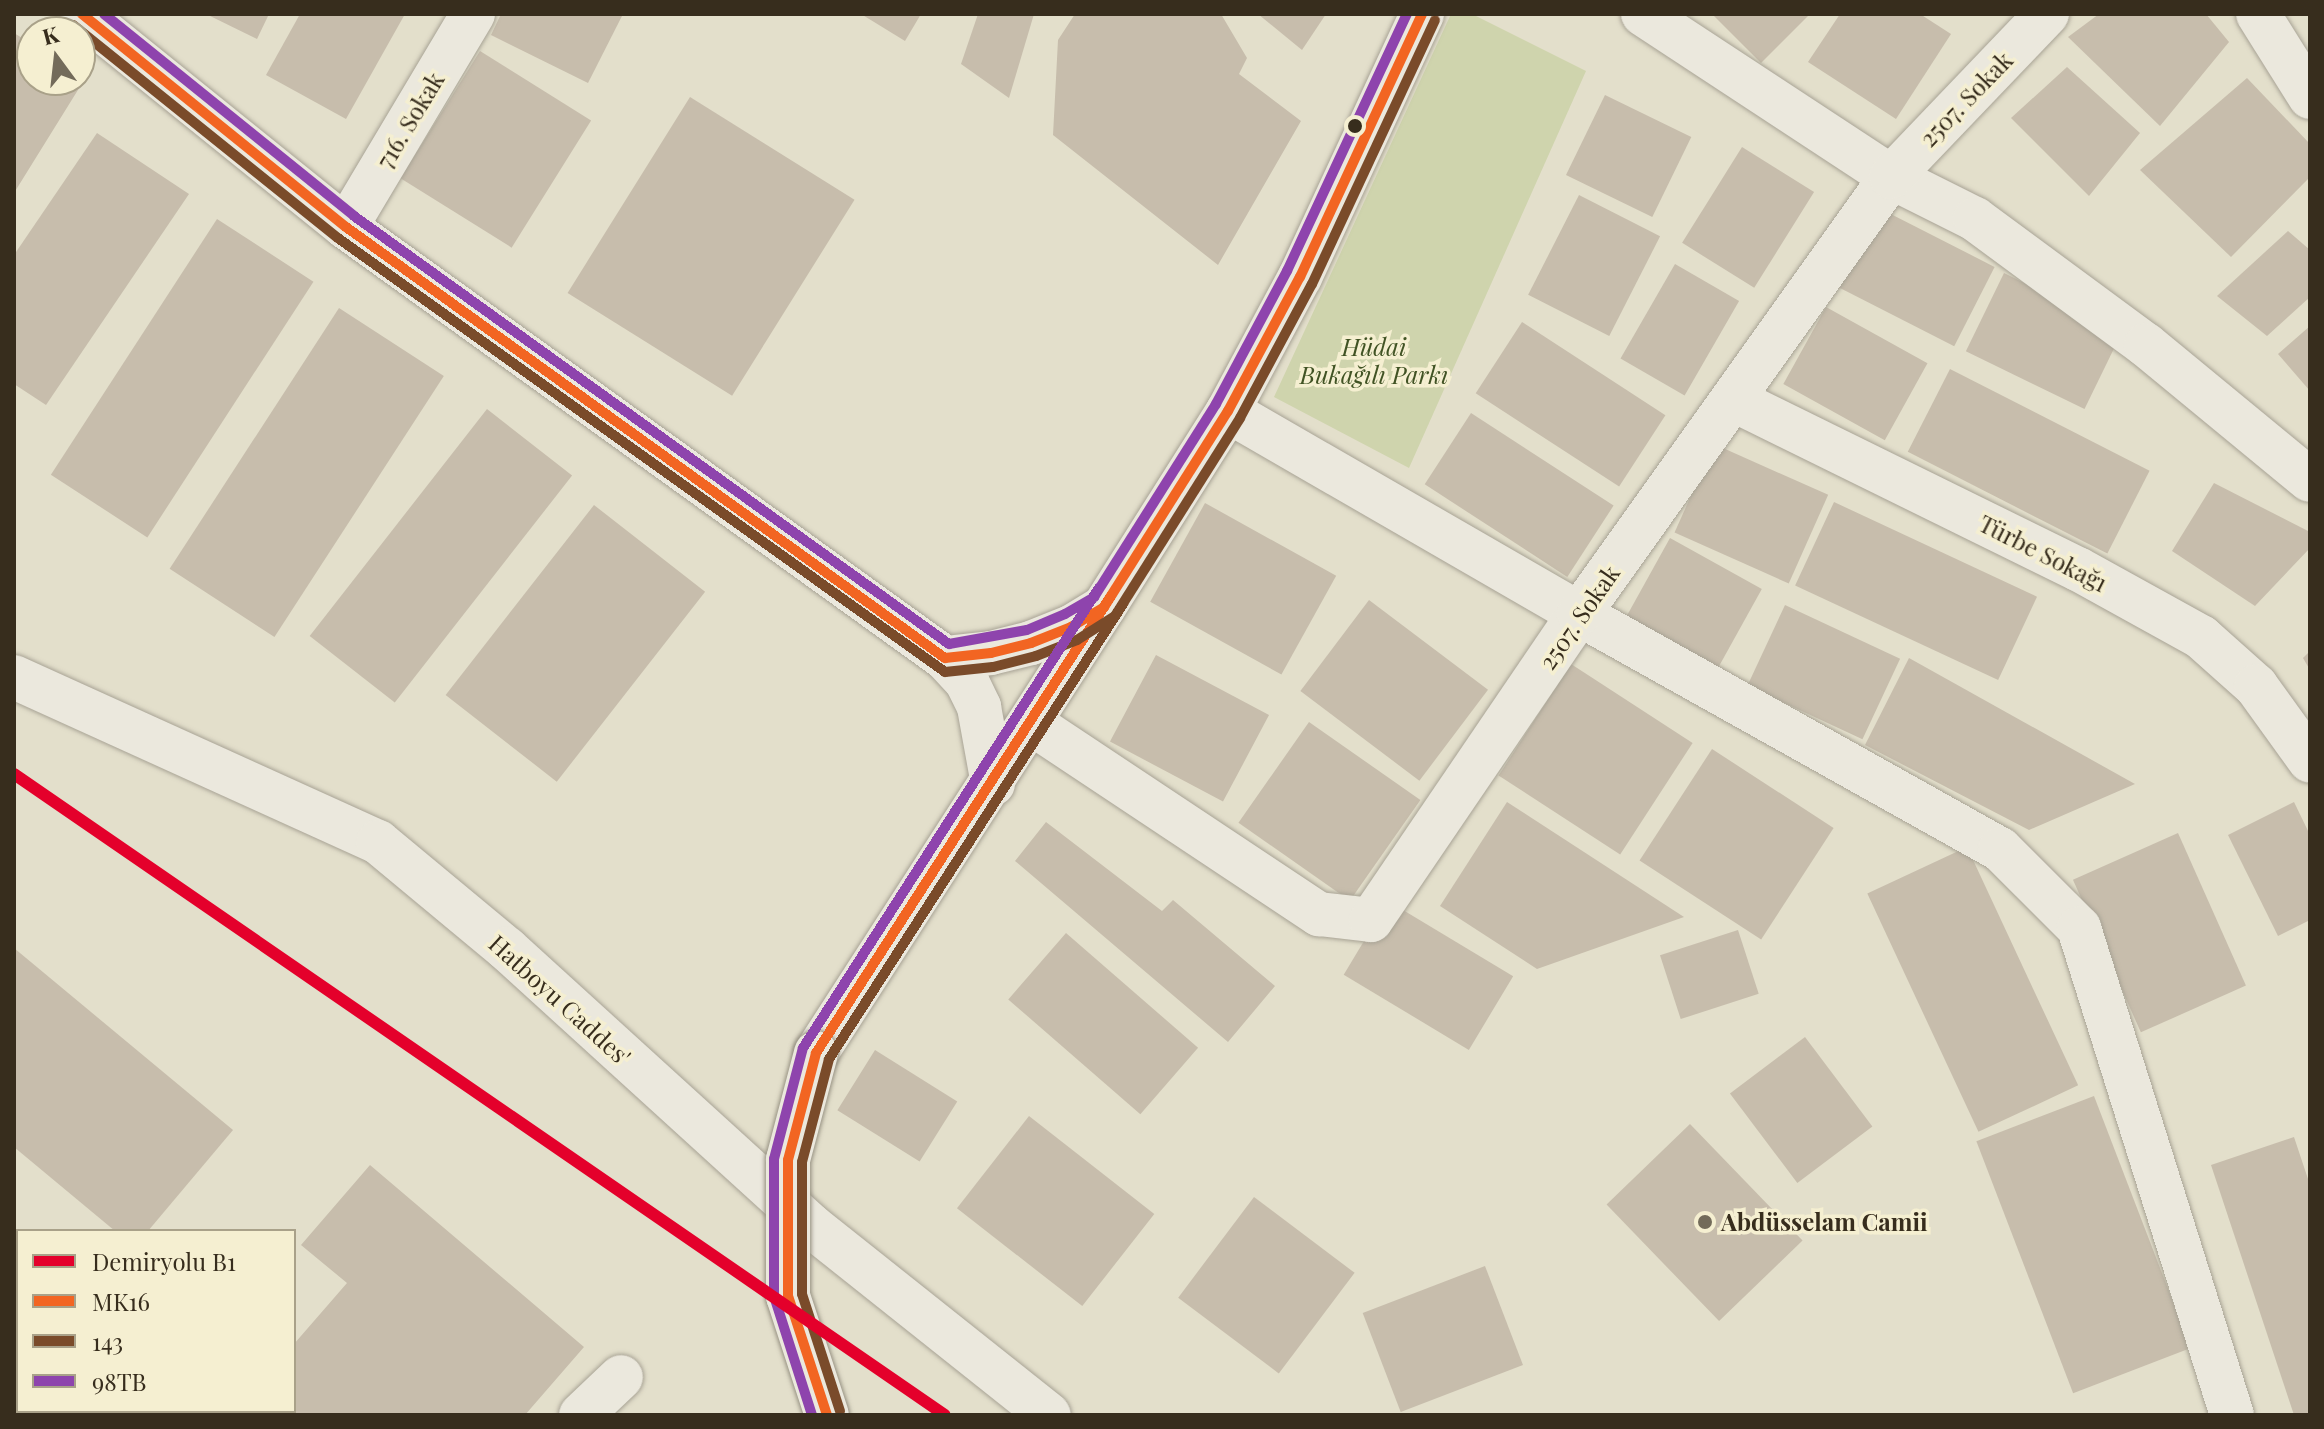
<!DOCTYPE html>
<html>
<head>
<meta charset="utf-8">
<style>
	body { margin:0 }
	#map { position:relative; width:2324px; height:1429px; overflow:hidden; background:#e3dfcb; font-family:"Playfair Display",serif }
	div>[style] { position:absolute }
	.green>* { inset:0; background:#cfd4ad }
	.building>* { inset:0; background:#c7bdac; transform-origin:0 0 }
	.roads { filter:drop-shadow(0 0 2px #a8a395) drop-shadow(0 0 2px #a8a395) }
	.service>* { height:28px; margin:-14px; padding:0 14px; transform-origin:14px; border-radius:14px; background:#ebe8dd }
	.minor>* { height:44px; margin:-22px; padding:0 22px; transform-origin:22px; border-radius:22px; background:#ebe8dd }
	.tertiary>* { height:44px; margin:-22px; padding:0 22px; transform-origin:22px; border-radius:22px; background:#ebe8dd }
	.secondary>* { height:44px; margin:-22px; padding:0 22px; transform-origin:22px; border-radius:22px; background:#ebe8dd }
	.bridges { filter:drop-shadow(0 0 2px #989384) drop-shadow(0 0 2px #989384) }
	.secondary-bridge>* { height:44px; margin:-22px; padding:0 22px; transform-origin:22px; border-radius:22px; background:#ebe8dd }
	.bus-1>* { height:10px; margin:-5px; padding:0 5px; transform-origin:5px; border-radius:5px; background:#f26522 }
	.bus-2>* { height:10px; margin:-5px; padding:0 5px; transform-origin:5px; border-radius:5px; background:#7a4b2a }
	.bus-3>* { height:10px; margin:-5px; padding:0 5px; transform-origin:5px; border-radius:5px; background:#8e44ad }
	.rail-1>* { height:12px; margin:-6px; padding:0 6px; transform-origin:6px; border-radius:6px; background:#e4002b }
	.dots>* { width:22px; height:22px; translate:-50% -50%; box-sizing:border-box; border:4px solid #f5efd1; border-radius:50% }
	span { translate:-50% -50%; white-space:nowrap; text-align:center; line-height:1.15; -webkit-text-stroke:7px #f5efd1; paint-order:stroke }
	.street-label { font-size:24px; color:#372d1d }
	.park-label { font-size:24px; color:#415324; font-style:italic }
	.poi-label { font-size:24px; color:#372d1d; font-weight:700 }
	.left { translate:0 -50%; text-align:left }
	.frame { position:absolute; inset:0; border:16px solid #372d1d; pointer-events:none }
	.legend { position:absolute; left:16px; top:1229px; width:280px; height:184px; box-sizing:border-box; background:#f5efd1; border:2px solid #a9a189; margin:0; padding:10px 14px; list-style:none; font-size:24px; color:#372d1d }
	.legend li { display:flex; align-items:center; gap:16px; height:40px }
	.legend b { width:40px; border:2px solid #a9a189 }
	.north { position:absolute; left:16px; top:16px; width:80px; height:80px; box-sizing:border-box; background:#f5efd1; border:2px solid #a9a189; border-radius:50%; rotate:345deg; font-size:22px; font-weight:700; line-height:32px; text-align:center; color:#372d1d }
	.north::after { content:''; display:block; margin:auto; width:28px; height:36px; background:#736b5a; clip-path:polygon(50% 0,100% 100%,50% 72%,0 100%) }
</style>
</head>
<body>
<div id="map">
	<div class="green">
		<div style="clip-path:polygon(1451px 14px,1472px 14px,1586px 71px,1409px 468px,1274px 397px)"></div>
	</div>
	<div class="building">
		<div style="clip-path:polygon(206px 14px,269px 14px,257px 39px)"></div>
		<div style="clip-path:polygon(300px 14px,405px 14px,346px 119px,266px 75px)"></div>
		<div style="clip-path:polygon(501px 14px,623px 14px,588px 83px,491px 35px)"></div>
		<div style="clip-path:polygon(861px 14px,921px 14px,905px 41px)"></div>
		<div style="clip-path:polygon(978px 14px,1034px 14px,1009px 98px,961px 64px)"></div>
		<div style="clip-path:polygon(1075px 14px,1221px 14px,1247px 58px,1239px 74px,1301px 121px,1218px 265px,1053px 135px,1058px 40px)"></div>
		<div style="clip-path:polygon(1258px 14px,1326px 14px,1302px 50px)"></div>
		<div style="clip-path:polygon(1712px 14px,1810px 14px,1761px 63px)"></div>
		<div style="clip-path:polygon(1840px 14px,1920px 14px,1951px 34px,1896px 119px,1808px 62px)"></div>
		<div style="clip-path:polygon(2099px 14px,2206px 14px,2229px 42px,2160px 126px,2068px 37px)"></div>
		<div style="clip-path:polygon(14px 33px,32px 44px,32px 80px,80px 80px,80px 73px,86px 77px,14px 193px)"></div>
		<div style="left:480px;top:51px;width:131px;height:150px;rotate:32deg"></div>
		<div style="clip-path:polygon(2067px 67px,2140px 133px,2089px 196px,2011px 118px)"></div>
		<div style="clip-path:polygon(2247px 78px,2310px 144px,2310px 177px,2231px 257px,2140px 170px)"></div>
		<div style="left:1605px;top:95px;width:96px;height:89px;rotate:26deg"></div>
		<div style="left:690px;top:97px;width:194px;height:231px;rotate:32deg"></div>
		<div style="clip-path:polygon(97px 133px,189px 194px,46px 405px,14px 384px,14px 255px)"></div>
		<div style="left:1742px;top:147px;width:85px;height:113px;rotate:32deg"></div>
		<div style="left:1579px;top:195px;width:91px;height:112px;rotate:27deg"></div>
		<div style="left:1877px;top:207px;width:132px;height:89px;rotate:27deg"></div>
		<div style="left:217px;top:219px;width:115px;height:305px;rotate:33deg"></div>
		<div style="clip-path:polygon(2288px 231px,2310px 250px,2310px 297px,2267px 336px,2217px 296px)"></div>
		<div style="left:1675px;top:264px;width:74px;height:109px;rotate:30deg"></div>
		<div style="left:2004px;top:273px;width:132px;height:87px;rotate:26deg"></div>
		<div style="left:1826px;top:307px;width:116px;height:88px;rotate:29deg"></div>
		<div style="left:339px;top:308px;width:125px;height:311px;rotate:33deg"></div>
		<div style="left:1522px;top:322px;width:171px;height:85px;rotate:33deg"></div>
		<div style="clip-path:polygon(2310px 326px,2310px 391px,2278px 354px)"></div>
		<div style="left:1950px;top:369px;width:224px;height:93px;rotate:27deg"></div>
		<div style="left:487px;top:409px;width:108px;height:288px;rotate:38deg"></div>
		<div style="left:1471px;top:413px;width:170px;height:85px;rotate:33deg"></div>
		<div style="left:1714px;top:444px;width:125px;height:97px;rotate:24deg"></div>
		<div style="clip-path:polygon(2214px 483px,2310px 532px,2310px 548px,2255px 606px,2172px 551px)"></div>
		<div style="left:1834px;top:502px;width:224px;height:92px;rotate:25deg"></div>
		<div style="left:1205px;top:503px;width:150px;height:113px;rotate:29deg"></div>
		<div style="left:594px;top:505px;width:141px;height:241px;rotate:38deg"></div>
		<div style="left:1670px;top:538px;width:105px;height:95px;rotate:29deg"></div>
		<div style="left:1369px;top:600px;width:149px;height:114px;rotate:37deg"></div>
		<div style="left:1785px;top:605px;width:127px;height:89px;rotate:25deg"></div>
		<div style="clip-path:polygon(2310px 651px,2310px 670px,2303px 658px)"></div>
		<div style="left:1156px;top:655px;width:128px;height:98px;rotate:28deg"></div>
		<div style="clip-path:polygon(1909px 658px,2135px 784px,2029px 830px,1865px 745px)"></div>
		<div style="left:1571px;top:664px;width:145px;height:133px;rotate:33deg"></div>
		<div style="left:1309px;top:722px;width:136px;height:123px;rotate:35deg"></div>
		<div style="left:1712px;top:749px;width:145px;height:133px;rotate:33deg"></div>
		<div style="clip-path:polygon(1507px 802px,1684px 917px,1537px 969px,1440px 906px)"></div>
		<div style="clip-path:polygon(2294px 802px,2310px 835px,2310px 920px,2278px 936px,2228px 835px)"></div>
		<div style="clip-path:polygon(1046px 822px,1162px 911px,1173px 900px,1275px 986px,1228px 1042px,1015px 861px)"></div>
		<div style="left:2178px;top:833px;width:167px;height:115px;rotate:66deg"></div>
		<div style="left:1967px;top:847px;width:263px;height:110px;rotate:65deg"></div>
		<div style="left:1388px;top:901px;width:146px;height:86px;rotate:31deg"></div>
		<div style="left:1738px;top:930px;width:67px;height:82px;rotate:72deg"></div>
		<div style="left:1066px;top:933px;width:175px;height:88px;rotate:41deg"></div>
		<div style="clip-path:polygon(14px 948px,233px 1130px,148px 1231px,115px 1231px,14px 1147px)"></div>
		<div style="left:1805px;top:1037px;width:112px;height:94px;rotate:53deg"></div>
		<div style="left:875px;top:1050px;width:97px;height:71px;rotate:32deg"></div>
		<div style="left:2094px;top:1096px;width:270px;height:126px;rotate:69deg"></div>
		<div style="left:1029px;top:1116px;width:159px;height:117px;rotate:38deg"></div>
		<div style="left:1690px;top:1124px;width:162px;height:116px;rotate:46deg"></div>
		<div style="clip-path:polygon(2294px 1137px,2310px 1185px,2310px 1415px,2294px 1415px,2211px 1165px)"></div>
		<div style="clip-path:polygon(370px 1165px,584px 1347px,525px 1415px,189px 1415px,193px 1411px,294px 1411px,294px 1344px,347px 1283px,301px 1245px)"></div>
		<div style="left:1254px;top:1197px;width:126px;height:126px;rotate:37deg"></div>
		<div style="left:1485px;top:1266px;width:106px;height:131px;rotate:69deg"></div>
	</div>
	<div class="roads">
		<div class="service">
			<div style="left:14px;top:1278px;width:6px;rotate:45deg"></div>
			<div style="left:128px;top:1415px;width:6px;rotate:-45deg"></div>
		</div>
		<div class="minor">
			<div style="left:1643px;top:14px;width:297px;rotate:33.3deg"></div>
			<div style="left:1891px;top:177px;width:94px;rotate:26.6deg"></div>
			<div style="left:1975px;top:219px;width:212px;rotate:36.4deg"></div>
			<div style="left:2146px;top:345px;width:212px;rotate:39.5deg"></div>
			<div style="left:2258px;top:14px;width:98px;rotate:57.9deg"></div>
			<div style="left:346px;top:227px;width:248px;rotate:-59.2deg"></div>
			<div style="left:1734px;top:400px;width:383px;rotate:26.2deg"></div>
			<div style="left:2078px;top:569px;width:141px;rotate:28.9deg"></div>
			<div style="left:2201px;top:637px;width:74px;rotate:41.7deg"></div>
			<div style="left:2256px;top:686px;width:92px;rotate:54.2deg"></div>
			<div style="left:1228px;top:411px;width:405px;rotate:30deg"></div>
			<div style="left:1579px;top:614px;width:482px;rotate:29.2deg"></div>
			<div style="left:2000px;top:849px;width:112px;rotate:45deg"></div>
			<div style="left:2079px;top:928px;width:510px;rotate:72.56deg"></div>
			<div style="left:1031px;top:723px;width:346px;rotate:33.6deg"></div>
			<div style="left:1319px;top:914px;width:52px;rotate:6.6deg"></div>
			<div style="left:1371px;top:920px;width:370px;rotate:-55.8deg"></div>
			<div style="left:1579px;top:614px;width:537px;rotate:-54.47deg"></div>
			<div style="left:1891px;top:177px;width:226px;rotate:-46.3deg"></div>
			<div style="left:581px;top:1415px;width:55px;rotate:-43.5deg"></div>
		</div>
		<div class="tertiary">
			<div style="left:1104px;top:607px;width:232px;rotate:-57.7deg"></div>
			<div style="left:1228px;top:411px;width:152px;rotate:-61.8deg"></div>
			<div style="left:1300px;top:277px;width:290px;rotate:-65.1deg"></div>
			<div style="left:14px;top:677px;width:400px;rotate:24.4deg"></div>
			<div style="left:378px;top:842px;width:168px;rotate:39.7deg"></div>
			<div style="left:507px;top:949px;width:410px;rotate:42.3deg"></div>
			<div style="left:810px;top:1225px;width:305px;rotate:38.5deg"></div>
		</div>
		<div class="secondary">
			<div style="left:82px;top:14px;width:339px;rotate:38.9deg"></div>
			<div style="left:346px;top:227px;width:738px;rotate:35.74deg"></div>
			<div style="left:945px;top:658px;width:33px;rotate:47deg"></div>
			<div style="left:967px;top:682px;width:28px;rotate:64deg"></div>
			<div style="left:979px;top:707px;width:78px;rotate:79.7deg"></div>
			<div style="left:945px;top:658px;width:46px;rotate:-6.2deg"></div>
			<div style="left:991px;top:653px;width:41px;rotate:-14deg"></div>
			<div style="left:1031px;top:643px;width:43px;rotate:-21.8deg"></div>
			<div style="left:1071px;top:627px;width:35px;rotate:-31deg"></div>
			<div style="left:816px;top:1053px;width:531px;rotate:-57.15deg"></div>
		</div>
	</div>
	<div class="bridges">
		<div class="secondary-bridge">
			<div style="left:816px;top:1053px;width:111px;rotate:104.7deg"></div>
			<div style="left:788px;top:1160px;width:136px;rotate:90deg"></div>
			<div style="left:788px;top:1296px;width:125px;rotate:71.9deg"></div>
		</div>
	</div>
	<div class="bus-1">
		<div style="left:82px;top:14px;width:339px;rotate:38.9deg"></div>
		<div style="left:346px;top:227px;width:738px;rotate:35.74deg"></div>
		<div style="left:945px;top:658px;width:46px;rotate:-6.2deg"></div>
		<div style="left:991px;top:653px;width:41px;rotate:-14deg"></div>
		<div style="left:1031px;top:643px;width:43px;rotate:-21.8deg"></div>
		<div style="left:1071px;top:627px;width:39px;rotate:-31deg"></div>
		<div style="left:1104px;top:607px;width:232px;rotate:-57.7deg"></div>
		<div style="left:1228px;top:411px;width:152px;rotate:-61.8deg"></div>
		<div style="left:1300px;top:277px;width:290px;rotate:-65.1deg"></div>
		<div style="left:827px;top:1415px;width:125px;rotate:-108.1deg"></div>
		<div style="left:788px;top:1296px;width:136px;rotate:-90deg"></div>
		<div style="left:788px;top:1160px;width:111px;rotate:-75.3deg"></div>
		<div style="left:816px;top:1053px;width:544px;rotate:-57.16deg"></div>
	</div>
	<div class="bus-2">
		<div style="left:73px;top:25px;width:340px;rotate:38.8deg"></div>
		<div style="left:338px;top:238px;width:746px;rotate:35.56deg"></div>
		<div style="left:945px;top:672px;width:48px;rotate:-5.9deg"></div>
		<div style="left:993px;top:667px;width:44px;rotate:-14.3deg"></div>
		<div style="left:1036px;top:656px;width:44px;rotate:-21.3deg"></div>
		<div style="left:1077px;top:640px;width:45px;rotate:-32.3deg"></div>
		<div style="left:1115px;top:616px;width:234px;rotate:-57.7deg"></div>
		<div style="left:1240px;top:418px;width:152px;rotate:-61.8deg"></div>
		<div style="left:1312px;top:284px;width:291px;rotate:-65deg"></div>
		<div style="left:840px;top:1411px;width:123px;rotate:-108deg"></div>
		<div style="left:802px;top:1294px;width:132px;rotate:-90deg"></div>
		<div style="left:802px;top:1162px;width:106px;rotate:-75.3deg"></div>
		<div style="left:829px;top:1059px;width:542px;rotate:-57.13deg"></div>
	</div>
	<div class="bus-3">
		<div style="left:104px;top:14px;width:321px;rotate:38.9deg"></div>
		<div style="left:354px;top:216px;width:733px;rotate:35.73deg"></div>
		<div style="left:949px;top:644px;width:79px;rotate:-10.2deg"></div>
		<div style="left:1027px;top:630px;width:41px;rotate:-22.8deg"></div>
		<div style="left:1065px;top:614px;width:34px;rotate:-30deg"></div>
		<div style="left:1094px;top:597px;width:228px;rotate:-57.7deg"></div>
		<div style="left:1216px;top:404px;width:151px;rotate:-61.9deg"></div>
		<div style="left:1287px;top:271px;width:284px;rotate:-65deg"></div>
		<div style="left:812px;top:1415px;width:125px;rotate:-107.7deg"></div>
		<div style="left:774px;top:1296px;width:137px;rotate:-90deg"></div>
		<div style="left:774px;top:1159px;width:115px;rotate:-75.4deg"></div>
		<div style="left:803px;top:1048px;width:547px;rotate:-57.24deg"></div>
	</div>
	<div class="rail-1">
		<div style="left:14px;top:774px;width:1130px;rotate:34.55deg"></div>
	</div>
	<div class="dots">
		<div style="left:1355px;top:126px;background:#372d1d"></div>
		<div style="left:1705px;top:1222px;background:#736b5a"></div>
	</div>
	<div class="street-label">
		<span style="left:1966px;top:99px;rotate:-46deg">2507. Sokak</span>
		<span style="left:410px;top:120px;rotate:-59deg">716. Sokak</span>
		<span style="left:2043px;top:553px;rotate:27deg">Türbe Sokağı</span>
		<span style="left:1579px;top:617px;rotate:-55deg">2507. Sokak</span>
		<span style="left:560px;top:1000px;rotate:42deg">Hatboyu Caddes'</span>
	</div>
	<div class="park-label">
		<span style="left:1374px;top:361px">Hüdai<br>Bukağılı Parkı</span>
	</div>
	<div class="poi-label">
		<span class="left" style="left:1721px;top:1222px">Abdüsselam Camii</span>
	</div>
	<div class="frame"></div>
	<ul class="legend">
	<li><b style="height:10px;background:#e4002b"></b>Demiryolu B1</li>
	<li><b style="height:10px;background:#f26522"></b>MK16</li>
	<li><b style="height:10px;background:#7a4b2a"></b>143</li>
	<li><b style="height:10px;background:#8e44ad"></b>98TB</li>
	</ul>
	<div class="north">K</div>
</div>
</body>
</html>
